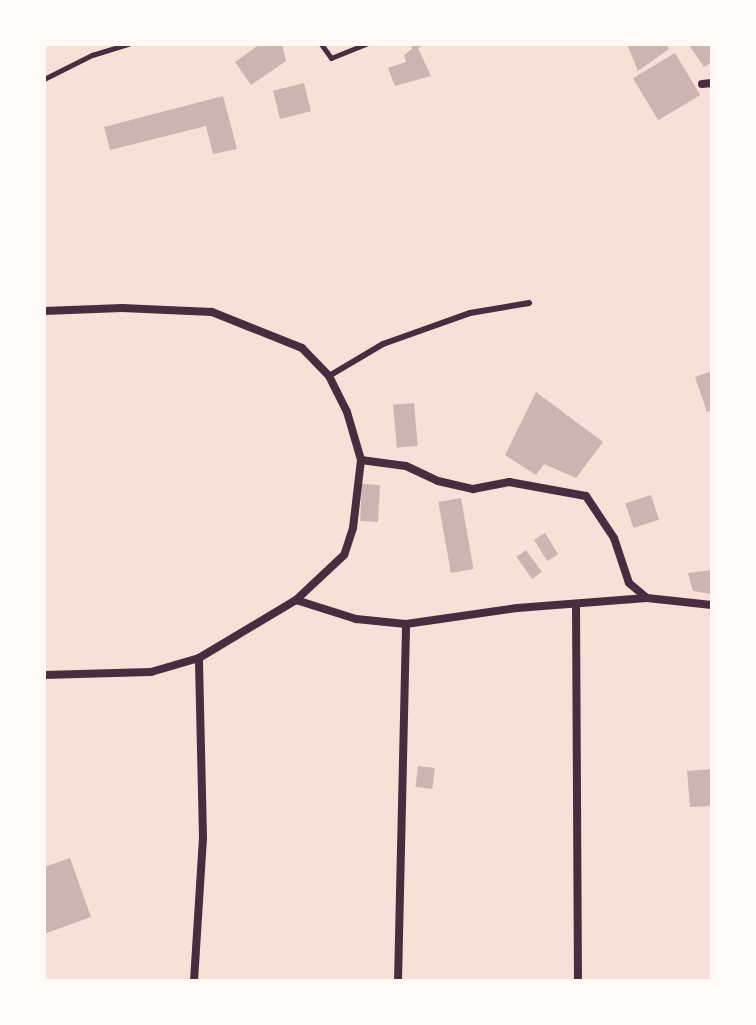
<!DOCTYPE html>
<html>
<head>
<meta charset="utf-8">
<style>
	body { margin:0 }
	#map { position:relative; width:756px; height:1025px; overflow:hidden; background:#f7e1d7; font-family:"Noto Serif",serif }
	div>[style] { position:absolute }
	.building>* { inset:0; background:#ccb4b1; transform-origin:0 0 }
	.path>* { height:5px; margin:-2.5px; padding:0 2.5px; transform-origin:2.5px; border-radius:2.5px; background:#4a2c40 }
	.service>* { height:6px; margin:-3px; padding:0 3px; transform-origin:3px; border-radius:3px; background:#4a2c40 }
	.minor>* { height:8px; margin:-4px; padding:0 4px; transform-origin:4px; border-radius:4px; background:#4a2c40 }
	span { translate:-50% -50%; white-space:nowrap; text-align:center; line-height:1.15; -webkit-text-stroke:6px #fffaf5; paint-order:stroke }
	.frame { position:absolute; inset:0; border:46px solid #fffaf5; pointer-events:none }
</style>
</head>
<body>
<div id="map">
	<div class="building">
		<div style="clip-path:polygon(260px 44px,282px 44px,286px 61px,251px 85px,235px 62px)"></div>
		<div style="clip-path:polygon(411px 44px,425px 44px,418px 48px,431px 76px,395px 86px,388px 68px,406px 62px,404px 55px,412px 49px)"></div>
		<div style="clip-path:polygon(627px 44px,666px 44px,669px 49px,638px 71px)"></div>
		<div style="clip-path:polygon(688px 44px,712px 44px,712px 62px,704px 67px)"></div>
		<div style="left:675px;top:53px;width:49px;height:49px;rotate:59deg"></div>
		<div style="left:304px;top:83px;width:29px;height:32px;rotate:76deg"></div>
		<div style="clip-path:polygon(223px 96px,237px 149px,213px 154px,206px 126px,110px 150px,104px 127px)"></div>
		<div style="clip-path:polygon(712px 371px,712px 410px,707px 412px,695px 377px)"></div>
		<div style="clip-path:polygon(536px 392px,603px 442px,576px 478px,544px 464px,536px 475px,505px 455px)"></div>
		<div style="left:414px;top:403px;width:43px;height:21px;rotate:85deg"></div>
		<div style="left:362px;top:484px;width:18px;height:37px;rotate:3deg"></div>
		<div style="left:651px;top:495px;width:26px;height:27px;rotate:72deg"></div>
		<div style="left:461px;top:498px;width:72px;height:23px;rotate:80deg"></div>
		<div style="left:545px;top:533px;width:25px;height:13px;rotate:58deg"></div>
		<div style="left:526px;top:550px;width:27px;height:12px;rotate:54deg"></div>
		<div style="clip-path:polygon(712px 570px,712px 594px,693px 591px,688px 573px)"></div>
		<div style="left:418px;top:766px;width:17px;height:21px;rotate:7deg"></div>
		<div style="clip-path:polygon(712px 769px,712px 806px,690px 807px,687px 771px)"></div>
		<div style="clip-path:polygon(70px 858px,91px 917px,44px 934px,44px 867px)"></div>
	</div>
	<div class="path">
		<div style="left:321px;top:44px;width:17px;rotate:54deg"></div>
		<div style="left:331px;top:58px;width:38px;rotate:-22deg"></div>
		<div style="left:44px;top:79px;width:54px;rotate:-26.6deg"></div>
		<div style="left:92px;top:55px;width:38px;rotate:-17deg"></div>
	</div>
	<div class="service">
		<div style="left:329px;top:376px;width:63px;rotate:-30.7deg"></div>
		<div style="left:383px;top:344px;width:92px;rotate:-19.6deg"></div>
		<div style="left:470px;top:313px;width:60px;rotate:-9.6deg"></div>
	</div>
	<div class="minor">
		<div style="left:702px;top:84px;width:10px;rotate:-6deg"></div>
		<div style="left:44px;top:311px;width:78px;rotate:-2.2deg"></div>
		<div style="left:122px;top:308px;width:90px;rotate:2.5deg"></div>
		<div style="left:212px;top:312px;width:97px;rotate:21.8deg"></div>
		<div style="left:302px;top:348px;width:39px;rotate:46deg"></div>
		<div style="left:329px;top:376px;width:40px;rotate:63.4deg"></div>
		<div style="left:347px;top:412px;width:50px;rotate:73.7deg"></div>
		<div style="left:361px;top:460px;width:68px;rotate:96.7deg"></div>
		<div style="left:353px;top:528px;width:28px;rotate:108deg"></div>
		<div style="left:344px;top:555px;width:66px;rotate:136.8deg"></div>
		<div style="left:361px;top:460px;width:45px;rotate:7.6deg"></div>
		<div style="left:406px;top:466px;width:35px;rotate:25deg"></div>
		<div style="left:438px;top:481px;width:36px;rotate:13deg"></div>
		<div style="left:473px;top:489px;width:37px;rotate:-11deg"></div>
		<div style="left:509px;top:482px;width:78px;rotate:10.3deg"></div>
		<div style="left:586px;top:496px;width:50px;rotate:56.3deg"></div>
		<div style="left:614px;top:538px;width:47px;rotate:71.6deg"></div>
		<div style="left:629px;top:583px;width:23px;rotate:40deg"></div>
		<div style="left:576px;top:605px;width:376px;rotate:89.7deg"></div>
		<div style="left:44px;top:675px;width:107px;rotate:-1.6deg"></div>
		<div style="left:151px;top:672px;width:50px;rotate:-16.3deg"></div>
		<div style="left:199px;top:658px;width:113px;rotate:-30.9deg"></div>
		<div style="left:296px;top:600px;width:63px;rotate:17.6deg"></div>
		<div style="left:356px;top:619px;width:50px;rotate:5.7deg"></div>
		<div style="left:406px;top:624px;width:112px;rotate:-8.2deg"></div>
		<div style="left:517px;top:608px;width:130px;rotate:-4.4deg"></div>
		<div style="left:647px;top:598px;width:65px;rotate:6.1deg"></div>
		<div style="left:194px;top:981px;width:143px;rotate:-86.4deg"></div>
		<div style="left:203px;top:838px;width:180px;rotate:-91.3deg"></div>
		<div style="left:398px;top:981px;width:357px;rotate:-88.7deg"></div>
	</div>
	<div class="frame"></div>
</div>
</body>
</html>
